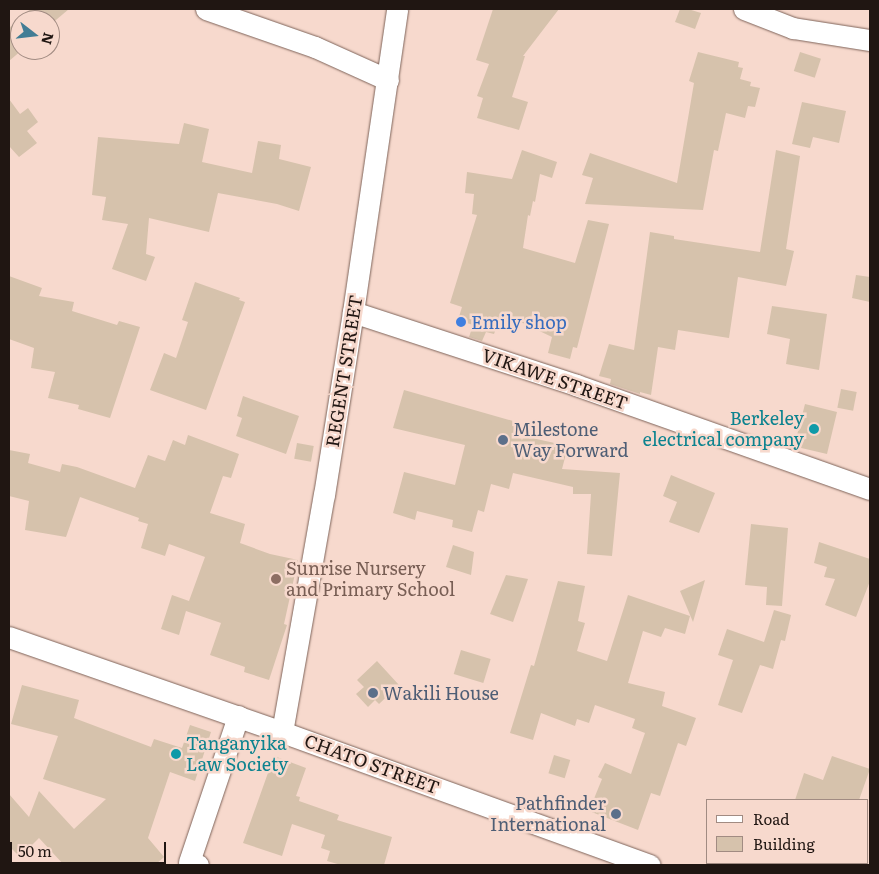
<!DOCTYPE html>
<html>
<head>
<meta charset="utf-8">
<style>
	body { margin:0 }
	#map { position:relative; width:879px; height:874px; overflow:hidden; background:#f7d9cd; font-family:Literata,serif }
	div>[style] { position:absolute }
	.building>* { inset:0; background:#d6c2ac; transform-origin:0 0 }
	.roads { filter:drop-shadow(0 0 1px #7e645a) drop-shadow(0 0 1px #7e645a) }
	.minor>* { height:21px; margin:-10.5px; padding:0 10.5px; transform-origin:10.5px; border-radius:10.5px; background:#fff }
	.dots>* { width:14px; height:14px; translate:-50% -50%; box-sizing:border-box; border:2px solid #f7d9cd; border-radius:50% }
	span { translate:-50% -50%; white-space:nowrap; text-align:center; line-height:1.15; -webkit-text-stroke:5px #f7d9cd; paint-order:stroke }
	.shop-label { font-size:18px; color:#366cbe }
	.left { translate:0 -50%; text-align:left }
	.street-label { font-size:18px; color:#201612 }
	.culture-label { font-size:18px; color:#0d838f }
	.right { translate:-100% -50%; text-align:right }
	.service-label { font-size:18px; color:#4e5e75 }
	.education-label { font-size:18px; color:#785e54 }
	.frame { position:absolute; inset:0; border:10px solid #201612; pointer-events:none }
	.legend { position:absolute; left:706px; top:799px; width:162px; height:65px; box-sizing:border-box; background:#f7d9cd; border:1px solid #a18b82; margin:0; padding:6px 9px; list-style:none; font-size:15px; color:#201612 }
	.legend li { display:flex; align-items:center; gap:10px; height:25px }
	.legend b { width:25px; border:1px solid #a18b82 }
	.north { position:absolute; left:10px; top:10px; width:50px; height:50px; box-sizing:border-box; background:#f7d9cd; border:1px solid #a18b82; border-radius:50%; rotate:106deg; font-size:14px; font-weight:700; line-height:20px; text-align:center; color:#201612 }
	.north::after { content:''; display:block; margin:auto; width:18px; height:22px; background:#427d95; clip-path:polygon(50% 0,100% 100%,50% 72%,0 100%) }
	.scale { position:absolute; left:10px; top:842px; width:156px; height:22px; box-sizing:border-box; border:2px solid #201612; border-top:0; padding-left:6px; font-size:15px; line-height:18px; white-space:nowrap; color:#201612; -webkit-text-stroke:4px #f7d9cd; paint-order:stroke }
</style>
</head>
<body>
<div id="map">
	<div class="building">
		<div style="clip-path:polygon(31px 9px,69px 9px,50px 25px,50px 20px,20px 20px,22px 50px,9px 61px,9px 28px)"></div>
		<div style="clip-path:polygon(493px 9px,559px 9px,523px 56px,525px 56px,512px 97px,528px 102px,519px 130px,477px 118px,483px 98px,477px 96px,489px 64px,476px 60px)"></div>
		<div style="clip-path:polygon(680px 9px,688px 9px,701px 13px,695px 29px,675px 22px)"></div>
		<div style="clip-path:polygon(698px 52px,739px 62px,738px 67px,743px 68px,740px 79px,751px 82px,750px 86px,760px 88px,755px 107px,748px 106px,745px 118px,726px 113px,718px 151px,714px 150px,703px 210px,585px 204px,593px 178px,582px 175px,590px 153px,677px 183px,694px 83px,689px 81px)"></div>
		<div style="left:800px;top:52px;width:22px;height:20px;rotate:18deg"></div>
		<div style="clip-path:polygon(9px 99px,20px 114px,28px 108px,38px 122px,27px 131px,37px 143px,19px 157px,9px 146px)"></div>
		<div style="clip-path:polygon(802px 102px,846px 111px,839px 143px,813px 137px,810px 148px,792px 144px)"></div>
		<div style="clip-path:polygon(184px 123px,209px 129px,202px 162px,252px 173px,258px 141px,281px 145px,279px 159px,311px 167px,299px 211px,277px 204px,218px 193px,209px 232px,149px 218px,146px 254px,155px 257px,146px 281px,112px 269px,128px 224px,102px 220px,106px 197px,92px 195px,98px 137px,179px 144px)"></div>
		<div style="clip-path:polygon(522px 150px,557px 162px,552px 178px,540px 174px,535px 202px,533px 201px,530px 216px,528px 215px,523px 248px,575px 263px,588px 220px,609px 224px,577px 348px,573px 347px,570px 359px,548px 353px,552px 337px,502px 313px,494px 334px,486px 332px,482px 341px,469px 337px,473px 325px,458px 320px,462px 307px,450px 303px,477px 215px,472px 214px,474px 194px,465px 193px,467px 172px,512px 179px)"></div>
		<div style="clip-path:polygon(776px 150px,800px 156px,786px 249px,794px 251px,786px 286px,738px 277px,729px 338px,678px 330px,675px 350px,658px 347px,651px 395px,640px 392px,640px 394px,610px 384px,611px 379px,599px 376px,609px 344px,634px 350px,650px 232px,674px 236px,674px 239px,760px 252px)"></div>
		<div style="clip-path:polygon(856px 275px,870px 277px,870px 302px,852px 298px)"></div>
		<div style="clip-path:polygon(9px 276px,42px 288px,39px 296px,74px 302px,72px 311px,117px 325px,119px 321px,140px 327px,110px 418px,78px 409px,79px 405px,48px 398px,55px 372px,31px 368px,34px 348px,9px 339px)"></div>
		<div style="clip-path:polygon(195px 282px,240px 298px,239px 300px,245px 302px,206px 410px,150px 390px,164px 353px,176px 358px,188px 322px,182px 320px)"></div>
		<div style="clip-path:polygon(772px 306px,827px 314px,819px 370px,786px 364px,790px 339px,767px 334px)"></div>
		<div style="left:841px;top:389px;width:16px;height:19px;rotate:11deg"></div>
		<div style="clip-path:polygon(404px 390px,513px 421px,526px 426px,523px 436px,568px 446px,562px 469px,620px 473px,612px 556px,587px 554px,591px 494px,573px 494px,573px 487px,513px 473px,509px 489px,491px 484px,484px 512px,478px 510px,472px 532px,452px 527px,453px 520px,417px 511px,415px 520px,393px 513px,404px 472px,455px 485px,465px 445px,393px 428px)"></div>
		<div style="clip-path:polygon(243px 396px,299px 416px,286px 454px,236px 436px,242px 418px,237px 416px)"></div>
		<div style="clip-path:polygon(805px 404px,837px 412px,827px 454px,797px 447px,800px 436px,797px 435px)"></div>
		<div style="clip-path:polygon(188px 435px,239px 454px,231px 478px,223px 476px,210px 513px,245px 524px,240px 543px,270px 554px,298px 560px,284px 624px,287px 625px,269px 680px,244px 672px,245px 667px,210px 655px,221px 623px,186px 611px,179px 635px,161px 629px,172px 595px,189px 601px,205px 557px,169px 544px,165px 556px,141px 548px,148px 524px,138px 521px,139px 518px,80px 497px,66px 537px,25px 530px,29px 501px,9px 496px,9px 450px,30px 454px,28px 463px,60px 472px,62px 464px,77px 467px,135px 488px,148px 455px,165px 461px,173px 440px,185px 445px)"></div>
		<div style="left:297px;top:443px;width:17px;height:16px;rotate:10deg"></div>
		<div style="clip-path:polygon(671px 475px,715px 493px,699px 533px,669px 522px,677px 502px,663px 496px)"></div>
		<div style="clip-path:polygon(751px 524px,788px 528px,782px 606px,766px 605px,767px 587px,745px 585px)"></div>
		<div style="clip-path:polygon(819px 542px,870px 559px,870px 581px,856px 617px,825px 605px,835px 579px,824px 577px,827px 567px,814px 563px)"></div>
		<div style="clip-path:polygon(453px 545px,474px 552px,471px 575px,446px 567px)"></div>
		<div style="clip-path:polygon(506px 575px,528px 579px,513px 622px,490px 614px)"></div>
		<div style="clip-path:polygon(705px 580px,693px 622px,680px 591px)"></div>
		<div style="clip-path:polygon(558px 581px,585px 586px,578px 621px,585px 623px,577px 651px,607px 661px,628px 595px,690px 616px,685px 634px,665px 628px,661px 637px,643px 631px,628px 683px,665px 692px,662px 706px,696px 718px,686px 746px,678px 743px,660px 796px,651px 793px,638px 830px,589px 811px,602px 779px,598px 777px,605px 763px,631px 774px,645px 733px,632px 728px,635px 719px,595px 705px,589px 723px,577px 719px,575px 726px,541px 713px,533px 740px,510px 733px,531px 665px,534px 666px)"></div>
		<div style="clip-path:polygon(774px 610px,791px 615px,785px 641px,781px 640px,773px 669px,760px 665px,742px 713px,718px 705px,733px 660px,718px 655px,727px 629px,764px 642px)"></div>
		<div style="left:461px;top:650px;width:31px;height:25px;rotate:17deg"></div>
		<div style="clip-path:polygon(377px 661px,399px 685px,379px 704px,375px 700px,368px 707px,356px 694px,364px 687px,357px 680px)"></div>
		<div style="clip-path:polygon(22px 685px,79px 700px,74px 718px,151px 747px,154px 739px,182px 748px,190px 725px,211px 732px,195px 781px,170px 772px,148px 838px,164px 857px,155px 865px,64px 865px,39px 838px,20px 857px,9px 846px,9px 794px,29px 817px,39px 791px,74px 829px,106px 799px,43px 779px,58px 736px,11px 724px)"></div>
		<div style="left:554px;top:755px;width:17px;height:19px;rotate:17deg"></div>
		<div style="clip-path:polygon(274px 756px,306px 768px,296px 796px,300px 797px,299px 801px,339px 815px,337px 820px,392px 837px,384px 865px,341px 865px,327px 861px,330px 851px,321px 848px,325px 835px,292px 824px,282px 856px,243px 843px)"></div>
		<div style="clip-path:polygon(832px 756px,870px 769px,859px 800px,795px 800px,804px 773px,823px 780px)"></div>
	</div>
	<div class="roads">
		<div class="minor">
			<div style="left:206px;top:9px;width:115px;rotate:19.2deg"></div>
			<div style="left:315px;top:47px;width:80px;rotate:24.3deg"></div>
			<div style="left:744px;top:9px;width:53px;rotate:21.2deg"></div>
			<div style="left:793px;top:28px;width:78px;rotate:8.9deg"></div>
			<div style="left:353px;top:312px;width:235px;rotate:18.1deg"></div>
			<div style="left:576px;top:385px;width:312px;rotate:19.5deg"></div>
			<div style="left:9px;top:637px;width:289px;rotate:19.2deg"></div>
			<div style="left:282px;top:732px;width:391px;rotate:19.9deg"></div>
			<div style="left:282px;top:732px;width:241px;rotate:-80deg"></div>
			<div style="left:324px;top:495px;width:185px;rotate:-81deg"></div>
			<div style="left:353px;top:312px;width:306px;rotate:-81.7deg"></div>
			<div style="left:198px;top:865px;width:9px;rotate:-162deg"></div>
			<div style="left:189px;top:862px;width:154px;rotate:-71.4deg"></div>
		</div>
	</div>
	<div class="dots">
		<div style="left:461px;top:322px;background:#3f7fe0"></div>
		<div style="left:814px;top:429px;background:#0f9aa8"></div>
		<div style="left:503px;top:440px;background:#5c6f8a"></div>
		<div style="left:276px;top:579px;background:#8d6e63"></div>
		<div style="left:373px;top:693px;background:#5c6f8a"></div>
		<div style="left:176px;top:754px;background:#0f9aa8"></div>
		<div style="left:616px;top:814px;background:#5c6f8a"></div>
	</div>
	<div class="shop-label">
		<span class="left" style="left:471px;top:322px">Emily shop</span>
	</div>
	<div class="street-label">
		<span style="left:344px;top:371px;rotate:-81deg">REGENT STREET</span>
		<span style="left:555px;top:379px;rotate:19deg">VIKAWE STREET</span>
		<span style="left:372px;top:764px;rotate:20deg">CHATO STREET</span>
	</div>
	<div class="culture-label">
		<span class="right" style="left:804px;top:429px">Berkeley<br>electrical company</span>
		<span class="left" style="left:186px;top:754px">Tanganyika<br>Law Society</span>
	</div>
	<div class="service-label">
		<span class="left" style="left:513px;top:440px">Milestone<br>Way Forward</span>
		<span class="left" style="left:383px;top:693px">Wakili House</span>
		<span class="right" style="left:606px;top:814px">Pathfinder<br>International</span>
	</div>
	<div class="education-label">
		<span class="left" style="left:286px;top:579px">Sunrise Nursery<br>and Primary School</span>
	</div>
	<div class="frame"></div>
	<ul class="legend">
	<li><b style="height:6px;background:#fff"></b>Road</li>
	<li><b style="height:14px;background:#d6c2ac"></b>Building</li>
	</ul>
	<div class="north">N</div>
	<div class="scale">50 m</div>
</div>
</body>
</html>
